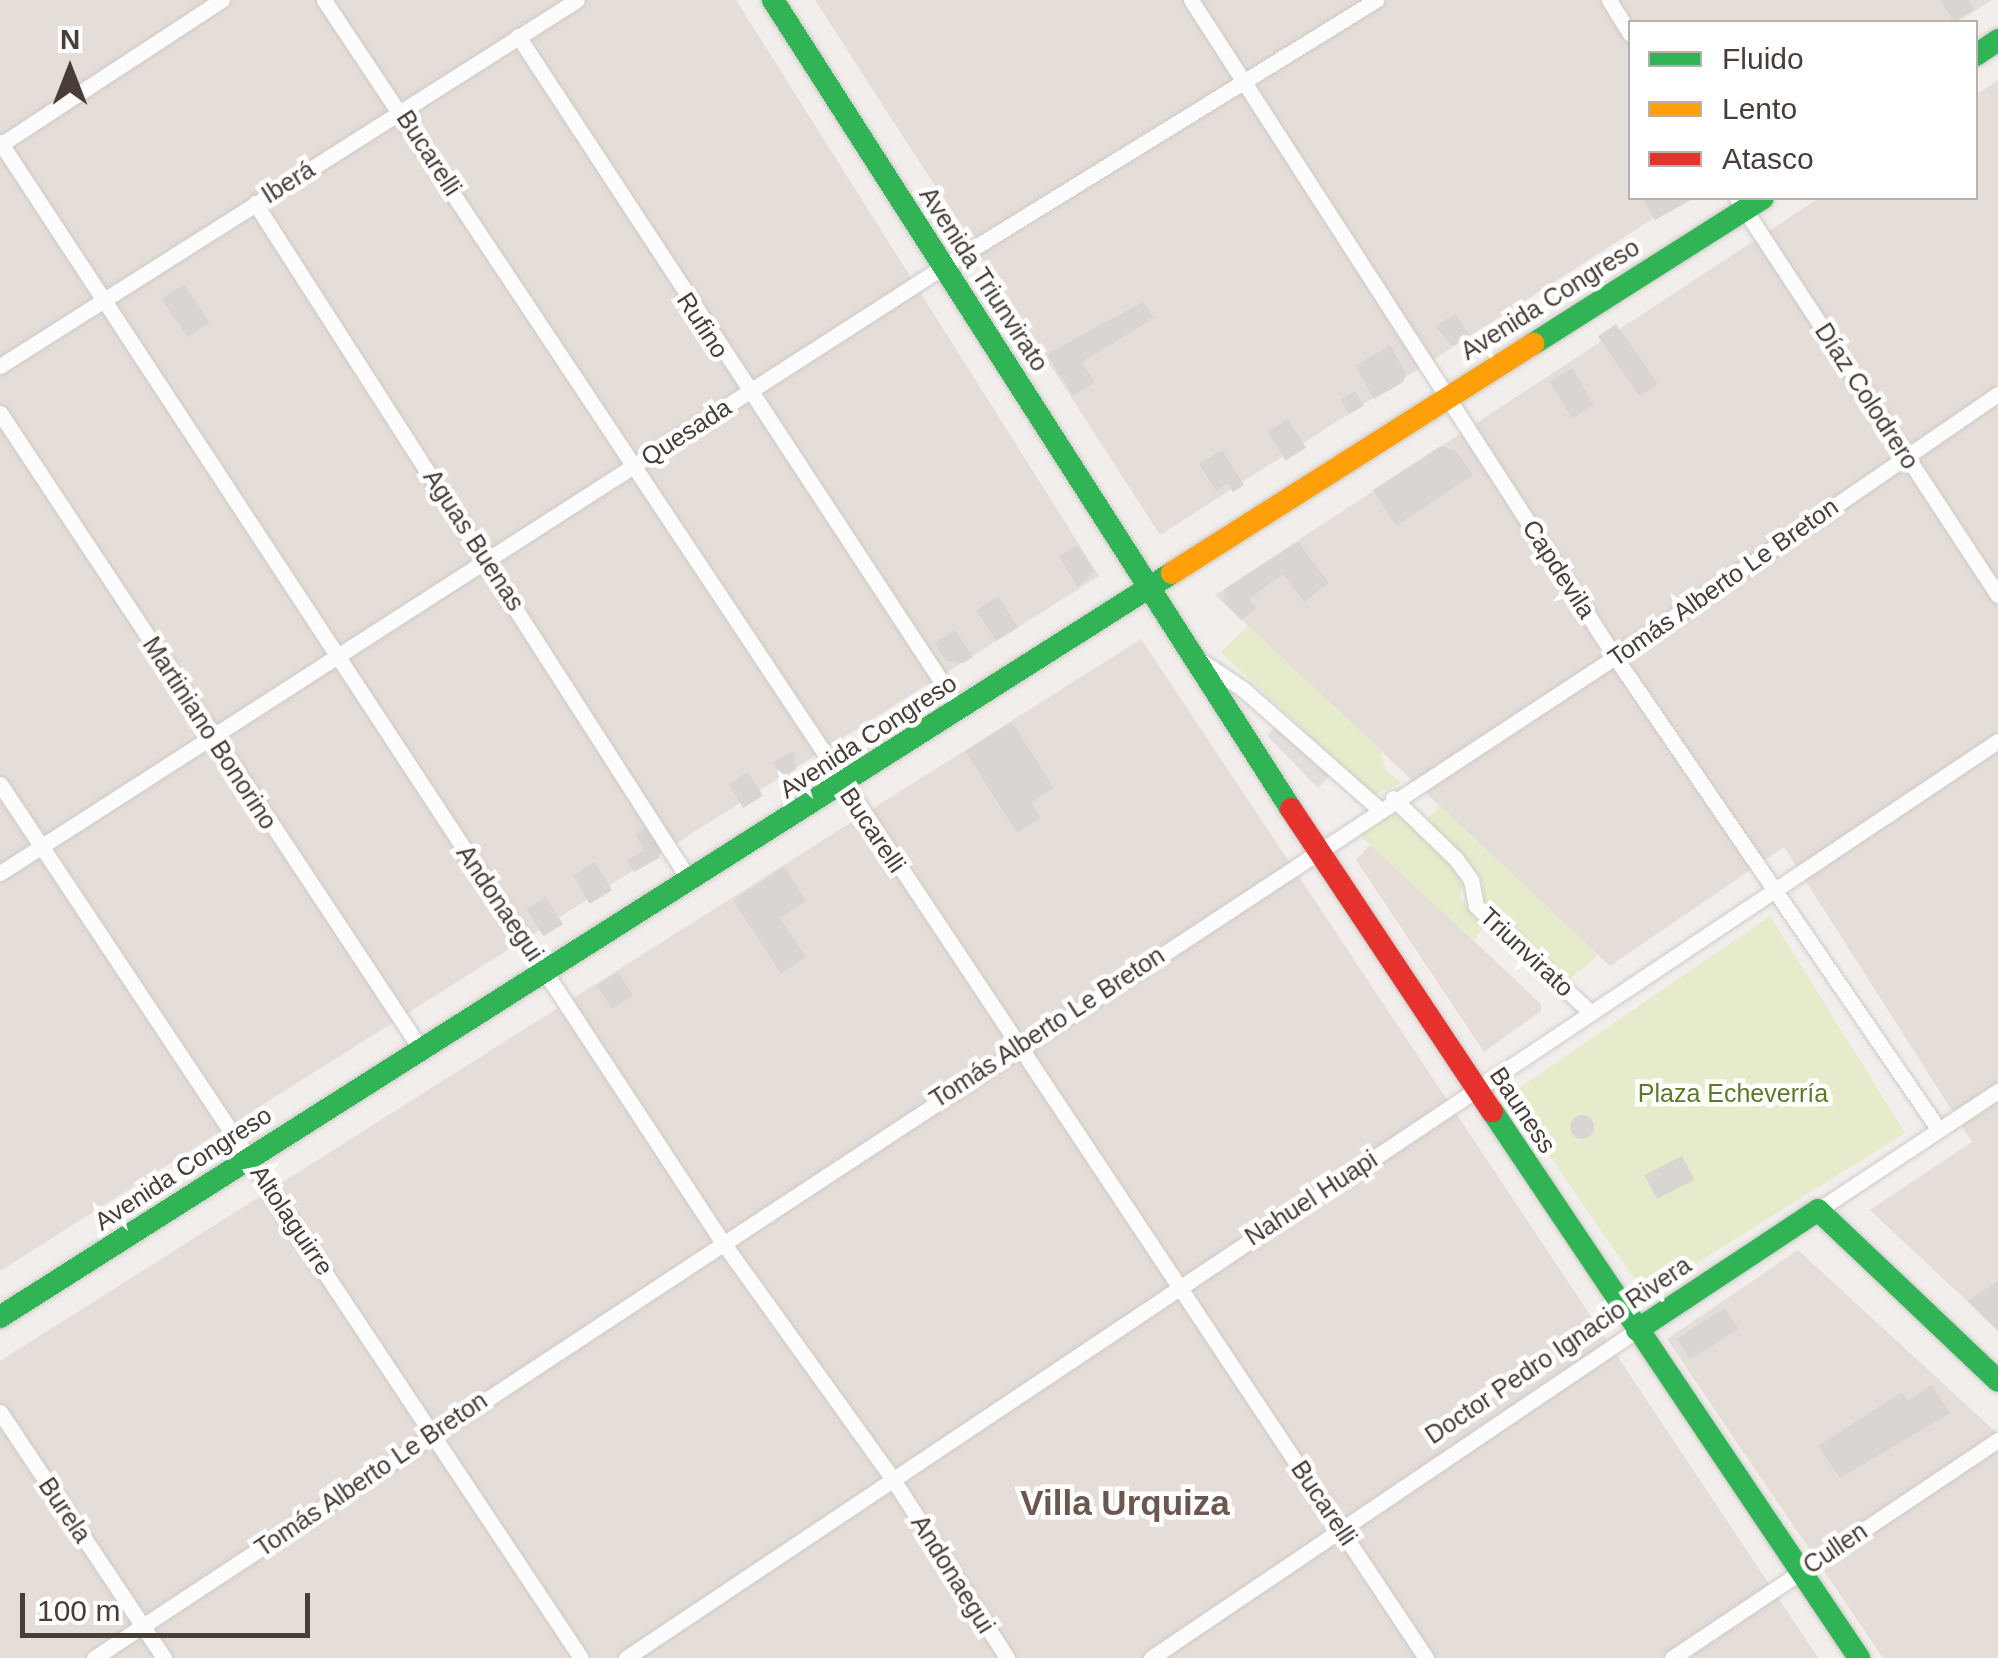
<!DOCTYPE html>
<html>
<head>
<meta charset="utf-8">
<style>
	body { margin:0 }
	#map { position:relative; width:1998px; height:1658px; overflow:hidden; background:#f1eeeb; font-family:Arial,sans-serif }
	div>[style] { position:absolute }
	.residential>* { inset:0; background:#e5ded8 }
	.green>* { inset:0; background:#e6ebcb }
	.parking>* { inset:0; background:#e3dfdc }
	.building>* { inset:0; background:#d9d5d2; transform-origin:0 0 }
	.round { border-radius:50% }
	.roads { filter:drop-shadow(0 0 2px #cecac7) drop-shadow(0 0 2px #cecac7) }
	.street>* { height:15px; margin:-7.5px; padding:0 7.5px; transform-origin:7.5px; border-radius:7.5px; background:#fdfcfc }
	.fast>* { height:22px; margin:-11px; padding:0 11px; transform-origin:11px; border-radius:11px; background:#30b455 }
	.slow>* { height:22px; margin:-11px; padding:0 11px; transform-origin:11px; border-radius:11px; background:#ff9f0a }
	.jam>* { height:22px; margin:-11px; padding:0 11px; transform-origin:11px; border-radius:11px; background:#e5322d }
	span { translate:-50% -50%; white-space:nowrap; text-align:center; line-height:1.15; -webkit-text-stroke:9px #fff; paint-order:stroke }
	.street-label { font-size:25px; color:#483d37 }
	.park-label { font-size:25px; color:#5c7a2a }
	.district-label { font-size:35px; color:#6a584e; font-weight:700 }
	.legend { position:absolute; left:1628px; top:20px; width:350px; height:180px; box-sizing:border-box; background:#fff; border:2px solid #b6b1af; margin:0; padding:12px 18px; list-style:none; font-size:30px; color:#483d37 }
	.legend li { display:flex; align-items:center; gap:20px; height:50px }
	.legend b { width:50px; border:2px solid #b6b1af }
	.north { position:absolute; left:20px; top:20px; width:100px; height:100px; -webkit-text-stroke:8px #fff; paint-order:stroke; rotate:0deg; font-size:28px; font-weight:700; line-height:40px; text-align:center; color:#483d37 }
	.north::after { content:''; display:block; margin:auto; width:35px; height:45px; background:#483d37; clip-path:polygon(50% 0,100% 100%,50% 72%,0 100%) }
	.scale { position:absolute; left:20px; top:1593px; width:290px; height:45px; box-sizing:border-box; border:5px solid #483d37; border-top:0; padding-left:12px; font-size:30px; line-height:35px; white-space:nowrap; color:#483d37; -webkit-text-stroke:8px #fff; paint-order:stroke }
</style>
</head>
<body>
<div id="map">
	<div class="residential">
		<div style="clip-path:polygon(0 0,736px 0,1099px 576px,0 1271px)"></div>
		<div style="clip-path:polygon(815px 0,1992px 0,1957px 22px,1630px 22px,1630px 198px,1685px 198px,1160px 535px)"></div>
		<div style="clip-path:polygon(1998px 80px,1998px 1330px,1870px 1210px,1972px 1142px,1784px 847px,1610px 966px,1215px 595px,1819px 198px,1976px 198px,1976px 95px)"></div>
		<div style="clip-path:polygon(1141px 639px,1818px 1658px,0 1658px,0 1361px)"></div>
		<div style="clip-path:polygon(1371px 844px,1541px 1004px,1541px 1011px,1484px 1052px,1356px 860px)"></div>
		<div style="clip-path:polygon(1798px 1250px,1998px 1434px,1998px 1658px,1883px 1658px,1667px 1339px)"></div>
	</div>
	<div class="green">
		<div style="clip-path:polygon(1248px 626px,1379px 748px,1386px 770px,1401px 783px,1373px 795px,1221px 652px)"></div>
		<div style="clip-path:polygon(1440px 806px,1598px 955px,1570px 979px,1484px 901px,1483px 884px,1471px 865px,1425px 822px)"></div>
		<div style="clip-path:polygon(1389px 812px,1409px 821px,1465px 880px,1459px 897px,1486px 922px,1474px 941px,1355px 831px)"></div>
		<div style="clip-path:polygon(1770px 916px,1905px 1133px,1671px 1279px,1634px 1278px,1508px 1096px)"></div>
	</div>
	<div class="parking">
		<div style="clip-path:polygon(1276px 726px,1330px 776px,1318px 788px,1267px 736px)"></div>
	</div>
	<div class="building">
		<div style="clip-path:polygon(1940px 0,1968px 0,1974px 10px,1954px 22px)"></div>
		<div style="clip-path:polygon(1642px 198px,1694px 198px,1655px 220px)"></div>
		<div style="left:184px;top:284px;width:46px;height:27px;rotate:56deg"></div>
		<div style="clip-path:polygon(1143px 302px,1154px 318px,1082px 362px,1095px 382px,1073px 396px,1047px 354px)"></div>
		<div style="clip-path:polygon(1456px 314px,1469px 336px,1452px 346px,1435px 326px)"></div>
		<div style="left:1616px;top:324px;width:73px;height:22px;rotate:55deg"></div>
		<div style="clip-path:polygon(1390px 345px,1406px 373px,1403px 382px,1374px 399px,1355px 366px)"></div>
		<div style="left:1572px;top:368px;width:43px;height:26px;rotate:59deg"></div>
		<div style="left:1355px;top:391px;width:17px;height:17px;rotate:59deg"></div>
		<div style="left:1288px;top:419px;width:34px;height:24px;rotate:58deg"></div>
		<div style="clip-path:polygon(1441px 446px,1456px 451px,1473px 475px,1396px 526px,1373px 490px)"></div>
		<div style="clip-path:polygon(1222px 450px,1244px 485px,1233px 492px,1228px 483px,1216px 491px,1199px 464px)"></div>
		<div style="clip-path:polygon(1298px 542px,1329px 583px,1304px 602px,1283px 574px,1249px 599px,1257px 608px,1241px 620px,1224px 602px,1225px 589px)"></div>
		<div style="clip-path:polygon(1078px 545px,1094px 571px,1078px 588px,1059px 556px)"></div>
		<div style="left:998px;top:596px;width:37px;height:26px;rotate:57deg"></div>
		<div style="clip-path:polygon(955px 630px,973px 657px,963px 663px,946px 661px,934px 643px)"></div>
		<div style="clip-path:polygon(1012px 722px,1054px 788px,1031px 802px,1041px 818px,1017px 833px,965px 751px)"></div>
		<div style="clip-path:polygon(794px 751px,796px 769px,782px 778px,773px 762px)"></div>
		<div style="left:748px;top:772px;width:28px;height:23px;rotate:58deg"></div>
		<div style="clip-path:polygon(648px 826px,661px 848px,659px 858px,634px 872px,627px 860px,644px 850px,635px 834px)"></div>
		<div style="left:595px;top:862px;width:33px;height:26px;rotate:59deg"></div>
		<div style="clip-path:polygon(784px 867px,806px 901px,780px 918px,806px 957px,781px 974px,733px 900px)"></div>
		<div style="left:546px;top:897px;width:32px;height:23px;rotate:58deg"></div>
		<div style="left:618px;top:972px;width:28px;height:25px;rotate:58deg"></div>
		<div class="round" style="left:1570px;top:1115px;width:24px;height:24px"></div>
		<div style="left:1682px;top:1156px;width:27px;height:42px;rotate:63deg"></div>
		<div style="clip-path:polygon(1998px 1281px,1998px 1331px,1967px 1301px)"></div>
		<div style="left:1725px;top:1308px;width:25px;height:57px;rotate:58deg"></div>
		<div style="clip-path:polygon(1931px 1385px,1950px 1413px,1840px 1478px,1818px 1446px,1902px 1392px,1908px 1401px)"></div>
	</div>
	<div class="roads">
		<div class="street">
			<div style="left:324px;top:0;width:1991px;rotate:56.39deg"></div>
			<div style="left:1191px;top:0;width:782px;rotate:57.16deg"></div>
			<div style="left:1615px;top:657px;width:573px;rotate:55.59deg"></div>
			<div style="left:1609px;top:0;width:40px;rotate:58deg"></div>
			<div style="left:518px;top:36px;width:806px;rotate:56.74deg"></div>
			<div style="left:0;top:142px;width:1314px;rotate:56.71deg"></div>
			<div style="left:721px;top:1240px;width:297px;rotate:54.3deg"></div>
			<div style="left:894px;top:1481px;width:210px;rotate:57.4deg"></div>
			<div style="left:0;top:145px;width:265px;rotate:-33.2deg"></div>
			<div style="left:1737px;top:198px;width:475px;rotate:56.7deg"></div>
			<div style="left:255px;top:203px;width:806px;rotate:57.32deg"></div>
			<div style="left:0;top:366px;width:683px;rotate:-32.39deg"></div>
			<div style="left:0;top:413px;width:765px;rotate:56.52deg"></div>
			<div style="left:1194px;top:656px;width:59px;rotate:34deg"></div>
			<div style="left:1243px;top:689px;width:180px;rotate:41.4deg"></div>
			<div style="left:0;top:784px;width:1049px;rotate:56.39deg"></div>
			<div style="left:1393px;top:798px;width:88px;rotate:44.1deg"></div>
			<div style="left:1456px;top:859px;width:26px;rotate:54deg"></div>
			<div style="left:1471px;top:880px;width:26px;rotate:79deg"></div>
			<div style="left:1476px;top:906px;width:157px;rotate:42.9deg"></div>
			<div style="left:0;top:873px;width:1121px;rotate:-32.73deg"></div>
			<div style="left:943px;top:267px;width:509px;rotate:-31.66deg"></div>
			<div style="left:1818px;top:1210px;width:216px;rotate:-33.5deg"></div>
			<div style="left:0;top:1412px;width:296px;rotate:56.3deg"></div>
			<div style="left:94px;top:1658px;width:1821px;rotate:-33.35deg"></div>
			<div style="left:1615px;top:657px;width:465px;rotate:-34.5deg"></div>
			<div style="left:626px;top:1658px;width:1650px;rotate:-33.76deg"></div>
			<div style="left:1151px;top:1658px;width:586px;rotate:-34.02deg"></div>
			<div style="left:1672px;top:1658px;width:392px;rotate:-33.8deg"></div>
		</div>
		<div class="fast">
			<div style="left:773px;top:0;width:961px;rotate:57.37deg"></div>
			<div style="left:1976px;top:55px;width:27px;rotate:-34deg"></div>
			<div style="left:1533px;top:344px;width:272px;rotate:-32.4deg"></div>
			<div style="left:1492px;top:1111px;width:659px;rotate:56.14deg"></div>
			<div style="left:0;top:1317px;width:1388px;rotate:-32.41deg"></div>
			<div style="left:1637px;top:1330px;width:217px;rotate:-33.5deg"></div>
			<div style="left:1818px;top:1210px;width:248px;rotate:43.5deg"></div>
		</div>
		<div class="slow">
			<div style="left:1172px;top:573px;width:428px;rotate:-32.4deg"></div>
		</div>
		<div class="jam">
			<div style="left:1291px;top:809px;width:363px;rotate:56.4deg"></div>
		</div>
	</div>
	<div class="street-label">
		<span style="left:429px;top:153px;rotate:57deg">Bucarelli</span>
		<span style="left:288px;top:182px;rotate:-32deg">Iberá</span>
		<span style="left:984px;top:279px;rotate:57deg">Avenida Triunvirato</span>
		<span style="left:1550px;top:299px;rotate:-32deg">Avenida Congreso</span>
		<span style="left:703px;top:325px;rotate:57deg">Rufino</span>
		<span style="left:1867px;top:396px;rotate:57deg">Díaz Colodrero</span>
		<span style="left:686px;top:432px;rotate:-33deg">Quesada</span>
		<span style="left:474px;top:540px;rotate:57deg">Aguas Buenas</span>
		<span style="left:1559px;top:569px;rotate:57deg">Capdevila</span>
		<span style="left:1723px;top:582px;rotate:-35deg">Tomás Alberto Le Breton</span>
		<span style="left:210px;top:733px;rotate:57deg">Martiniano Bonorino</span>
		<span style="left:868px;top:736px;rotate:-33deg">Avenida Congreso</span>
		<span style="left:873px;top:830px;rotate:56deg">Bucarelli</span>
		<span style="left:500px;top:903px;rotate:56deg">Andonaegui</span>
		<span style="left:1527px;top:952px;rotate:43deg">Triunvirato</span>
		<span style="left:1047px;top:1027px;rotate:-33deg">Tomás Alberto Le Breton</span>
		<span style="left:1523px;top:1110px;rotate:56deg">Bauness</span>
		<span style="left:183px;top:1168px;rotate:-33deg">Avenida Congreso</span>
		<span style="left:1311px;top:1198px;rotate:-33deg">Nahuel Huapi</span>
		<span style="left:292px;top:1220px;rotate:56deg">Altolaguirre</span>
		<span style="left:1558px;top:1350px;rotate:-34deg">Doctor Pedro Ignacio Rivera</span>
		<span style="left:371px;top:1474px;rotate:-34deg">Tomás Alberto Le Breton</span>
		<span style="left:1324px;top:1503px;rotate:56deg">Bucarelli</span>
		<span style="left:65px;top:1510px;rotate:56deg">Burela</span>
		<span style="left:1835px;top:1548px;rotate:-34deg">Cullen</span>
		<span style="left:953px;top:1574px;rotate:58deg">Andonaegui</span>
	</div>
	<div class="park-label">
		<span style="left:1733px;top:1093px">Plaza Echeverría</span>
	</div>
	<div class="district-label">
		<span style="left:1125px;top:1503px">Villa Urquiza</span>
	</div>
	<ul class="legend">
	<li><b style="height:12px;background:#30b455"></b>Fluido</li>
	<li><b style="height:12px;background:#ff9f0a"></b>Lento</li>
	<li><b style="height:12px;background:#e5322d"></b>Atasco</li>
	</ul>
	<div class="north">N</div>
	<div class="scale">100 m</div>
</div>
</body>
</html>
